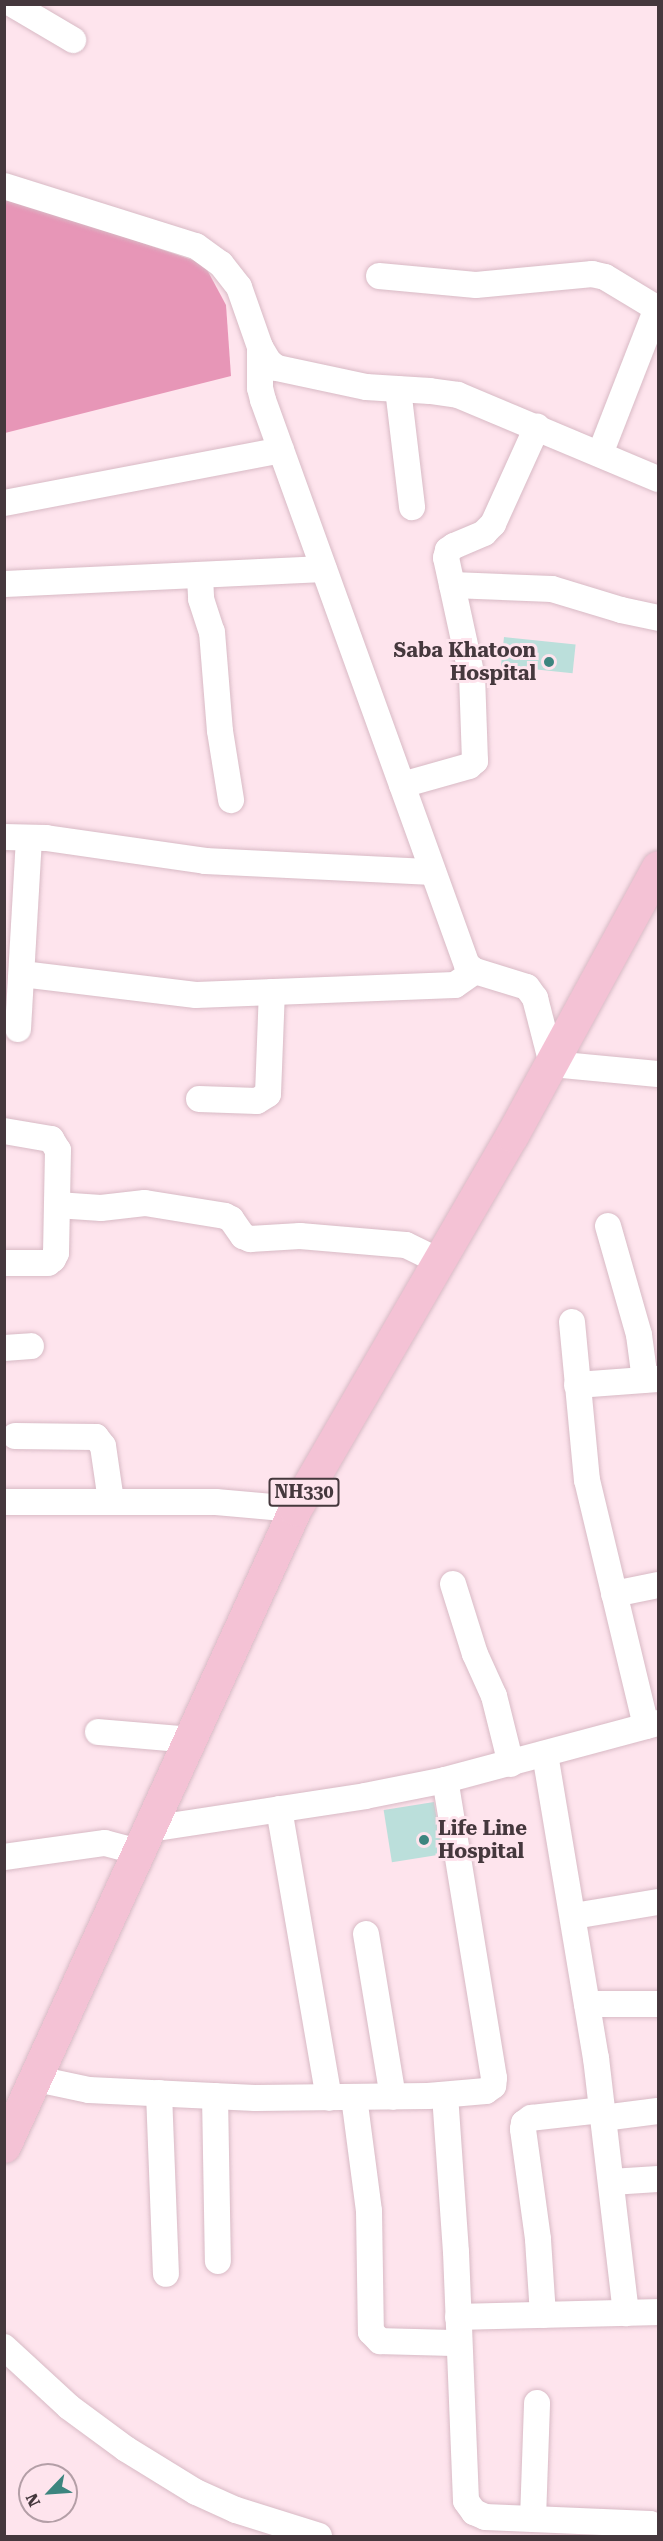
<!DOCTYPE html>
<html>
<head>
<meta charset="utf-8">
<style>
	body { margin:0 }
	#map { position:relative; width:663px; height:2541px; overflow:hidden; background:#fee4ed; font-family:"Roboto Serif",serif }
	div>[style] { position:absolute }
	.water>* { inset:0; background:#e796b7 }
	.building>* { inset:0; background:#bbdfdb; transform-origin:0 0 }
	.roads { filter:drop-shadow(0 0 2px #d8bac5) drop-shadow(0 0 2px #d8bac5) }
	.minor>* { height:26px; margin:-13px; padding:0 13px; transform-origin:13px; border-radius:13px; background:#fff }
	.highway>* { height:33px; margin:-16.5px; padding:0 16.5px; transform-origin:16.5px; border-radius:16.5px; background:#f4c2d5 }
	.dots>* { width:16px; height:16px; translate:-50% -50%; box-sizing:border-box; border:3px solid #fee4ed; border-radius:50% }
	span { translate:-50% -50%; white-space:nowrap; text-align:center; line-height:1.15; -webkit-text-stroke:6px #fee4ed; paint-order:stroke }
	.shield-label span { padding:2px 4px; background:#fee4ed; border:2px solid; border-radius:4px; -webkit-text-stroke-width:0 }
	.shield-label { font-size:18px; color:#45383d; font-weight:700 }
	.poi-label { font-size:20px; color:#45383d; font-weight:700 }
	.right { translate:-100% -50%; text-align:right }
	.left { translate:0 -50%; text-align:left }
	.frame { position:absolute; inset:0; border:6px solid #45383d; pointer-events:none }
	.north { position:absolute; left:18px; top:2463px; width:60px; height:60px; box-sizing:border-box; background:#fee4ed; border:2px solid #b49fa7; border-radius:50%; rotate:245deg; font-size:16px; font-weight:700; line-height:24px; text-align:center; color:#45383d }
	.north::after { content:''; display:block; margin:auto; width:21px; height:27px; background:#3d857f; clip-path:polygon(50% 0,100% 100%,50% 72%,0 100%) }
</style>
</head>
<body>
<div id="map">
	<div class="water">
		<div style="clip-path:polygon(5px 196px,204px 264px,226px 305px,231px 376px,5px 433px)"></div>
	</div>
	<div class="building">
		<div style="left:504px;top:637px;width:72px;height:29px;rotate:6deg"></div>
		<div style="left:434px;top:1802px;width:53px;height:51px;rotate:81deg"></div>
	</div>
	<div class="roads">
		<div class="minor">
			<div style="left:12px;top:4px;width:71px;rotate:30.5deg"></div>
			<div style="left:4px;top:186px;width:201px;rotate:17.4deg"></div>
			<div style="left:196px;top:246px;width:31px;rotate:36deg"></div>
			<div style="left:221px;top:264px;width:29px;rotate:52deg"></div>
			<div style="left:239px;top:287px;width:64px;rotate:70.7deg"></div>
			<div style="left:260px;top:347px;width:17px;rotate:59deg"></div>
			<div style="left:269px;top:362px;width:10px;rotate:37deg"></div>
			<div style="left:277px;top:368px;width:91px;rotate:12.1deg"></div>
			<div style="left:366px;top:387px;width:64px;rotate:3.6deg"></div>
			<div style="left:430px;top:391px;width:28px;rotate:8deg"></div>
			<div style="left:458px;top:395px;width:217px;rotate:22.8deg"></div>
			<div style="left:379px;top:276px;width:97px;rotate:5.3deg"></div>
			<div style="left:476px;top:285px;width:117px;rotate:-5.4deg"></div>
			<div style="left:592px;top:274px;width:13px;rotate:13deg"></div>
			<div style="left:605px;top:277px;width:62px;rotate:31.1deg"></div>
			<div style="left:260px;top:347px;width:41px;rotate:90deg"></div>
			<div style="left:260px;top:388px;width:12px;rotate:76deg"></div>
			<div style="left:263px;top:400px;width:601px;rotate:70.15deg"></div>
			<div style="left:467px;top:965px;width:10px;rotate:37deg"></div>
			<div style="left:475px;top:971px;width:54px;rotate:17.1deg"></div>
			<div style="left:527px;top:987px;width:14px;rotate:54deg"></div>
			<div style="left:535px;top:998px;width:68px;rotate:75.6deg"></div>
			<div style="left:552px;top:1064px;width:106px;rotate:5.4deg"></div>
			<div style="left:398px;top:389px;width:119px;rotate:83.2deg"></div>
			<div style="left:600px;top:454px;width:157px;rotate:-68.7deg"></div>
			<div style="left:4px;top:503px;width:282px;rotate:-10.8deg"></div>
			<div style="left:200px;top:577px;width:22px;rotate:87deg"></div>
			<div style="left:201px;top:599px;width:35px;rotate:72deg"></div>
			<div style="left:212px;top:632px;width:99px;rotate:85.4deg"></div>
			<div style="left:220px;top:731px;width:70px;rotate:80.9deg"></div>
			<div style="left:5px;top:584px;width:319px;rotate:-2.7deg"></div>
			<div style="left:452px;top:585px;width:100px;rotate:2.3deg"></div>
			<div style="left:552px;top:589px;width:72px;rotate:16.9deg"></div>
			<div style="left:621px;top:610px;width:38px;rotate:12deg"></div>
			<div style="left:402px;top:785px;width:70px;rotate:-15.8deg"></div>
			<div style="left:469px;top:766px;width:8px;rotate:-40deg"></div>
			<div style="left:475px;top:761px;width:84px;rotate:-92deg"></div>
			<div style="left:472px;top:677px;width:122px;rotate:-102.3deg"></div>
			<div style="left:446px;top:558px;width:8px;rotate:-76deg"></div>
			<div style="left:448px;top:550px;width:7px;rotate:-34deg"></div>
			<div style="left:454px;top:546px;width:33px;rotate:-23deg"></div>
			<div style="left:484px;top:533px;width:13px;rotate:-45deg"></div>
			<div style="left:493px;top:524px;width:107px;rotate:-65.6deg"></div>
			<div style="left:4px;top:837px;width:42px;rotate:1.4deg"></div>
			<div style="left:46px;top:838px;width:161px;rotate:8.2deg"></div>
			<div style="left:205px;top:861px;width:228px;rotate:2.8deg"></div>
			<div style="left:22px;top:974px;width:175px;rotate:6.9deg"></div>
			<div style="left:196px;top:995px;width:259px;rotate:-2.2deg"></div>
			<div style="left:455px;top:985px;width:24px;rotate:-35deg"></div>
			<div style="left:18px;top:1029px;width:191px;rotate:-86.7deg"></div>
			<div style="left:199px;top:1099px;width:58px;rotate:2deg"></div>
			<div style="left:257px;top:1101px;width:13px;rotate:-32deg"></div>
			<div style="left:268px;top:1094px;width:102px;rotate:-87.8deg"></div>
			<div style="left:4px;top:1131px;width:48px;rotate:9.7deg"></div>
			<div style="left:51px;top:1139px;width:13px;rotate:58deg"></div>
			<div style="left:58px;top:1150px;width:103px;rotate:91.1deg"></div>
			<div style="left:56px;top:1253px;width:7px;rotate:117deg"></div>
			<div style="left:53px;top:1259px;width:6px;rotate:141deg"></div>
			<div style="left:48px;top:1263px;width:44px;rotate:180deg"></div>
			<div style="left:57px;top:1205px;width:44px;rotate:3.9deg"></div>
			<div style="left:101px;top:1208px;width:44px;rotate:-6.5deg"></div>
			<div style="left:145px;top:1203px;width:81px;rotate:9.2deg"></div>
			<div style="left:225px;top:1216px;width:7px;rotate:27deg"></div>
			<div style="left:231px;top:1219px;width:21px;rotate:55deg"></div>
			<div style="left:243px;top:1236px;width:8px;rotate:23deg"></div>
			<div style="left:250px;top:1239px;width:50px;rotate:-3.4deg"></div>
			<div style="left:300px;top:1236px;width:106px;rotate:4.9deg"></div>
			<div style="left:406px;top:1245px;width:37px;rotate:26deg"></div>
			<div style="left:608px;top:1226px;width:113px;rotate:74.1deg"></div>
			<div style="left:639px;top:1335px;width:45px;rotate:82.4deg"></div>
			<div style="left:572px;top:1322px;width:159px;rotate:84.6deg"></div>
			<div style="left:587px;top:1480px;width:253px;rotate:76.5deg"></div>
			<div style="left:4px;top:1348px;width:27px;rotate:-4deg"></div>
			<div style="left:577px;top:1385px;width:81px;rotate:-4.2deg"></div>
			<div style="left:15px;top:1436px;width:81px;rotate:0.7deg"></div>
			<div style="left:96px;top:1437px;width:11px;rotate:52deg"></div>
			<div style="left:103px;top:1446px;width:56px;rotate:81.7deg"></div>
			<div style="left:4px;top:1502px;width:212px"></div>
			<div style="left:216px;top:1502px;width:79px;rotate:5.1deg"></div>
			<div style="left:453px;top:1584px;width:73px;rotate:72.6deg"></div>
			<div style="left:475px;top:1654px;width:46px;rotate:65.7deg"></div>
			<div style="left:494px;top:1696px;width:70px;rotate:76deg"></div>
			<div style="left:614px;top:1594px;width:45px;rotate:-11.6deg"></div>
			<div style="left:98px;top:1732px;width:93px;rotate:4.9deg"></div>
			<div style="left:545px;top:1754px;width:308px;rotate:80.5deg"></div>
			<div style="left:596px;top:2058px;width:257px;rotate:83.3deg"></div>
			<div style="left:279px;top:1809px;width:293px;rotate:80.2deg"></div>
			<div style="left:150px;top:1829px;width:218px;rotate:-8.7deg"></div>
			<div style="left:365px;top:1796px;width:82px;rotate:-11.3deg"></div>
			<div style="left:445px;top:1780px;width:220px;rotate:-15deg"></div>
			<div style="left:4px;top:1857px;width:102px;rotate:-7.9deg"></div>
			<div style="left:105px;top:1843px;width:35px;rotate:15deg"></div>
			<div style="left:574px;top:1916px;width:85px;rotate:-9.5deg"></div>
			<div style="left:366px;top:1934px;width:165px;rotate:80.6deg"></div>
			<div style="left:587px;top:2004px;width:71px"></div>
			<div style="left:37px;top:2079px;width:53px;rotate:11.9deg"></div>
			<div style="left:89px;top:2090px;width:166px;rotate:2.8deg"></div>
			<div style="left:255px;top:2098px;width:173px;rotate:-0.7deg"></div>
			<div style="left:428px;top:2096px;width:58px;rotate:-4.9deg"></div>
			<div style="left:486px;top:2091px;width:9px;rotate:-36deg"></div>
			<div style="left:493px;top:2086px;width:8px;rotate:-83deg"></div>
			<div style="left:494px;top:2078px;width:302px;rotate:-99.3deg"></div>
			<div style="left:159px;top:2093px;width:181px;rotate:87.8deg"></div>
			<div style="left:445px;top:2095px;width:157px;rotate:86deg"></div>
			<div style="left:456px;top:2252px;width:249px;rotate:87.7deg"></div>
			<div style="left:466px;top:2501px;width:14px;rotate:54deg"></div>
			<div style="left:474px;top:2512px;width:12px;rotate:24deg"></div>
			<div style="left:485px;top:2517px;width:165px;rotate:2.4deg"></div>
			<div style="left:650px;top:2524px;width:9px;rotate:21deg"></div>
			<div style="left:215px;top:2096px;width:165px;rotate:89deg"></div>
			<div style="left:354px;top:2097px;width:115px;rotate:82.5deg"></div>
			<div style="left:369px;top:2211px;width:121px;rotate:89.1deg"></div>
			<div style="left:371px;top:2332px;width:13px;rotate:45deg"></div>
			<div style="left:380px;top:2341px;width:79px;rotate:1.5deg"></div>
			<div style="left:603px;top:2118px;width:55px;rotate:-7.3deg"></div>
			<div style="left:611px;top:2182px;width:47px;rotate:-3.7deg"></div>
			<div style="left:543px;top:2315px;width:76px;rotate:-93.8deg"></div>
			<div style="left:538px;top:2239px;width:111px;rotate:-97.8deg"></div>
			<div style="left:523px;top:2129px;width:6px;rotate:-81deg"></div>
			<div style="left:524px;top:2123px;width:9px;rotate:-36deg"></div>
			<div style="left:531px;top:2118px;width:71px;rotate:-6.4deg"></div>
			<div style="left:458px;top:2317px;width:200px;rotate:-1.4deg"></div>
			<div style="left:4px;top:2347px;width:88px;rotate:42.7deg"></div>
			<div style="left:69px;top:2407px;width:71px;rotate:36.4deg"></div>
			<div style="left:126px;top:2449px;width:82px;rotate:31.6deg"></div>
			<div style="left:196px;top:2492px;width:44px;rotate:24.2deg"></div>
			<div style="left:236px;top:2510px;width:87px;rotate:17.4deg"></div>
			<div style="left:533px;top:2519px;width:116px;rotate:-88deg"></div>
		</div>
		<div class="highway">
			<div style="left:4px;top:2146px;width:700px;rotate:-65.45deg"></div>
			<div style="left:295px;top:1509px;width:432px;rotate:-59.9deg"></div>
			<div style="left:512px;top:1135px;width:305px;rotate:-61.4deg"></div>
		</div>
	</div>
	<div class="dots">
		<div style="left:549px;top:662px;background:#3d857f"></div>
		<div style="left:424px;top:1840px;background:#3d857f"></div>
	</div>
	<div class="shield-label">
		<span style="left:304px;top:1492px">NH330</span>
	</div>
	<div class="poi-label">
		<span class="right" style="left:536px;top:662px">Saba Khatoon<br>Hospital</span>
		<span class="left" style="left:438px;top:1840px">Life Line<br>Hospital</span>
	</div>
	<div class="frame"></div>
	<div class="north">N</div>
</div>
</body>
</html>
